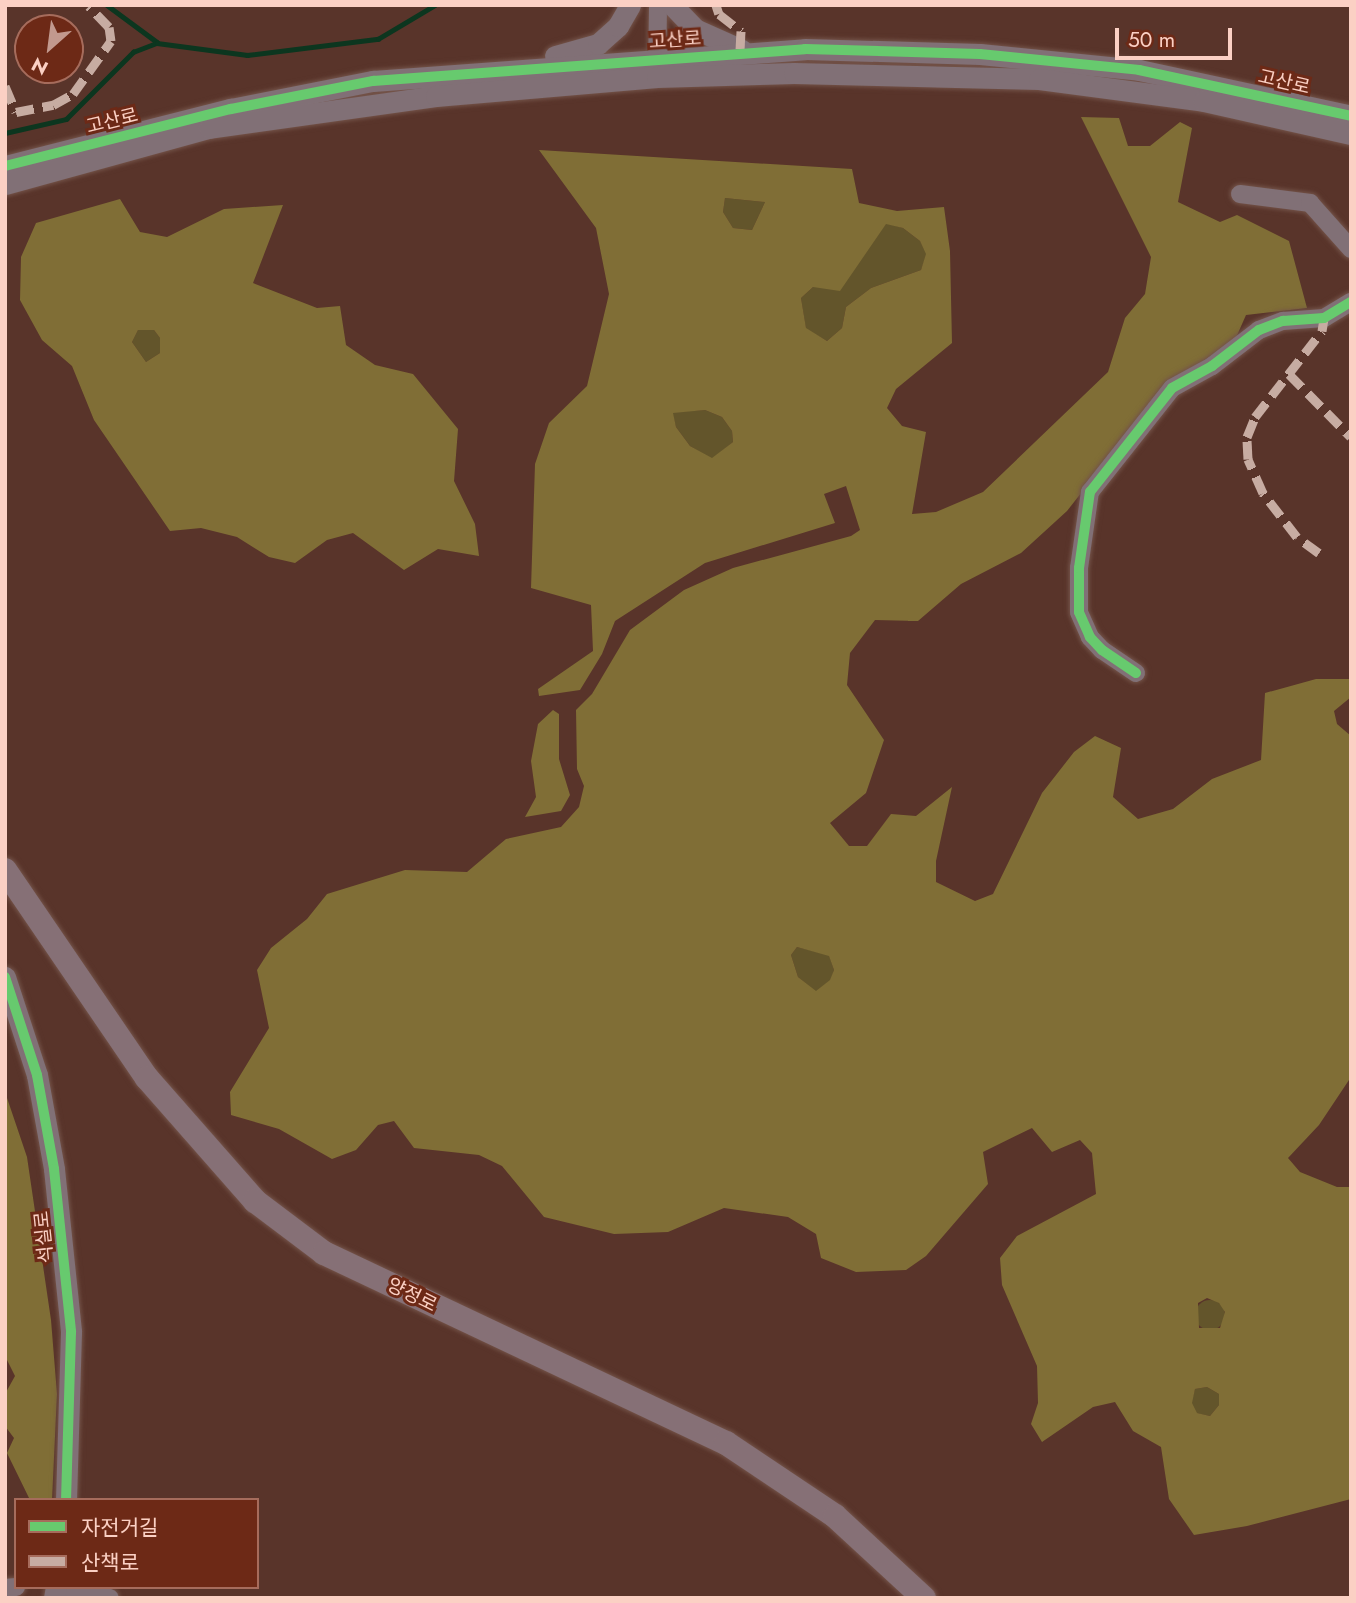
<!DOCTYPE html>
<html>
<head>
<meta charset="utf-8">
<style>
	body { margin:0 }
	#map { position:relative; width:1356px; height:1603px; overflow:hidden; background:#59342a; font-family:Jost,"Noto Sans KR",sans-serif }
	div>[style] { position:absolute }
	.green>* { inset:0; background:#63552b }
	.round { border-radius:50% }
	.forest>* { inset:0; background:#806e36 }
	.stream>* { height:4.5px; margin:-2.25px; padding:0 2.25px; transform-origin:2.25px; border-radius:2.25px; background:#0c361f }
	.roads { filter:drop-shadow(0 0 2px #735349) drop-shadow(0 0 2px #735349) }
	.minor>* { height:18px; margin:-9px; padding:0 9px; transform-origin:9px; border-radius:9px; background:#817076 }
	.tertiary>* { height:21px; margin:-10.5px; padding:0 10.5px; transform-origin:10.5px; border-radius:10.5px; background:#817076 }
	.secondary>* { height:24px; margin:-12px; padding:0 12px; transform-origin:12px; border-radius:12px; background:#867076 }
	.quiet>* { height:9px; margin-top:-4.5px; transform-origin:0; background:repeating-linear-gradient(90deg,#c7aca2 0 18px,transparent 0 27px) }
	.cycleway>* { height:10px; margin:-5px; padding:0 5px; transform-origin:5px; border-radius:5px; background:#67ca6e }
	span { translate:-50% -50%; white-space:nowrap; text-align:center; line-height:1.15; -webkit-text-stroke:6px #6d2916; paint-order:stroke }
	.street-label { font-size:19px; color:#fbd0c4 }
	.frame { position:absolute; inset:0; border:7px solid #fbd0c4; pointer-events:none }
	.legend { position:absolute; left:14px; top:1498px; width:245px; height:91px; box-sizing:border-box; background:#6d2916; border:2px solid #a66c5c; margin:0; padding:9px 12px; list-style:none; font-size:21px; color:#fbd0c4 }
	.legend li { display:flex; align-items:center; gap:14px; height:35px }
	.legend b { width:35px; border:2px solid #a66c5c }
	.north { position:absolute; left:14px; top:14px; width:70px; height:70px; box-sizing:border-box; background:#6d2916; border:2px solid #a66c5c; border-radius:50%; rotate:208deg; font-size:19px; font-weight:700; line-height:28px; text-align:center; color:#fbd0c4 }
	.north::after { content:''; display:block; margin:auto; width:24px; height:32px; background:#c2998e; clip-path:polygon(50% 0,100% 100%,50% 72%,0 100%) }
	.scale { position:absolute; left:1115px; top:28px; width:117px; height:32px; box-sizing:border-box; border:4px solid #fbd0c4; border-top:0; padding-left:9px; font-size:21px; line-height:24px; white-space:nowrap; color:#fbd0c4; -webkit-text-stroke:5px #6d2916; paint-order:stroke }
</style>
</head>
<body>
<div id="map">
	<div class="green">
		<div style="clip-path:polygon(725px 198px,765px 202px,752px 230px,733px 228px,723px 212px)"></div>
		<div style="clip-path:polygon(886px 223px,903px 228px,920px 241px,927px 254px,921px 270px,871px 288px,846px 307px,842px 328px,827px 341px,806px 329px,801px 298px,813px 287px,829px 287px,858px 263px)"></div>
		<div style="clip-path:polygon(138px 330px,154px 330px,160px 338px,160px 353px,146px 362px,132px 342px)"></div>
		<div style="clip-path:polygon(705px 410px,722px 417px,732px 431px,733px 442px,712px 459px,690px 446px,676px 427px,672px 412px)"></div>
		<div style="clip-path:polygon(797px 947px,829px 955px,834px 970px,831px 980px,816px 992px,798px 977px,791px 955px)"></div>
		<div class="round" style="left:1195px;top:1300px;width:30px;height:30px"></div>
		<div style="clip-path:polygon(1207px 1387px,1219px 1394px,1219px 1405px,1210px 1416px,1196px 1413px,1191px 1403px,1195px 1389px)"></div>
	</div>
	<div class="forest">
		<div style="clip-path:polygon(evenodd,1081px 117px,1119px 118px,1128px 146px,1150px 146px,1180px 122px,1192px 128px,1178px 202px,1220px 222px,1237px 215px,1289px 241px,1307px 308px,1246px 315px,1235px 340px,1167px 384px,1067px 511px,1021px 553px,961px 584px,918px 621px,875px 620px,850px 653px,847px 685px,884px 740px,866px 793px,830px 823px,849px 846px,867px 846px,891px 814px,916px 816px,952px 787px,936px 861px,936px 882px,975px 901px,993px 894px,1042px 793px,1074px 752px,1095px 736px,1121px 748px,1113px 797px,1138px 819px,1173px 809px,1212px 779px,1261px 760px,1265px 693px,1316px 679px,1351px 679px,1351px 697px,1334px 711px,1337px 724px,1351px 736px,1351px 1077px,1319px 1125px,1288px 1158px,1300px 1172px,1337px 1187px,1351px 1187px,1351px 1499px,1247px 1526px,1194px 1535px,1169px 1499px,1161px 1447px,1133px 1431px,1115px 1402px,1093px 1407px,1042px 1442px,1031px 1424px,1038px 1403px,1037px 1366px,1002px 1285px,1000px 1258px,1017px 1236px,1096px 1194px,1092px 1153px,1080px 1140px,1052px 1152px,1032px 1128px,983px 1152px,988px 1184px,926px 1256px,906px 1270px,856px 1272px,821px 1258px,816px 1234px,788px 1217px,724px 1208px,668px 1232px,614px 1234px,544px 1217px,502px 1166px,479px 1155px,414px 1148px,394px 1121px,378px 1125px,356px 1150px,332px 1159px,279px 1129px,231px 1115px,230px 1092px,269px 1028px,257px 970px,271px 948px,307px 919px,327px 894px,405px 870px,467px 872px,506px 839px,561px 827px,579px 807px,584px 786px,577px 769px,576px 710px,592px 694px,630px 630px,684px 590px,733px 568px,851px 536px,860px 530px,846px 486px,824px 494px,835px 523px,705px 563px,615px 621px,602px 654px,580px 690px,539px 696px,538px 689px,593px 651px,591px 605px,531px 588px,535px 464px,549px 423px,587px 386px,609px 294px,596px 228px,539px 150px,852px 169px,859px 203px,897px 211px,944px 207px,950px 251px,952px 343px,896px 389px,887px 408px,902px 426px,926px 432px,912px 514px,936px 512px,983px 492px,1108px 372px,1125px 318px,1145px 294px,1151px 257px,1081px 117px,725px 198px,765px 202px,752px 230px,733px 228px,723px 212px,725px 198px,1081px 117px,886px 224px,903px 228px,920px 241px,926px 254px,921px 270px,871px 288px,846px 307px,842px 328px,827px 341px,806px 328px,801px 298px,813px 287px,840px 291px,886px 224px,1081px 117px,705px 410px,722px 417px,732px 431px,733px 442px,712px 458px,690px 446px,676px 427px,673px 413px,705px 410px,1081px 117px,797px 947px,829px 956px,834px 970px,830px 980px,816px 991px,798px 977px,791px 955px,797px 947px,1081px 117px,1207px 1298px,1219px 1303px,1225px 1312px,1220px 1328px,1199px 1328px,1198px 1303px,1207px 1298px,1081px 117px,1207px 1387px,1219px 1394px,1219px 1405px,1210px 1416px,1197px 1413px,1192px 1403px,1195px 1389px,1207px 1387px)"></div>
		<div style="clip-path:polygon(evenodd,120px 199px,140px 232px,167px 237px,224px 209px,283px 205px,253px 283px,317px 308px,340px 306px,346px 345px,375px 365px,413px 374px,458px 429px,454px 481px,475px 524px,479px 556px,438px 549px,404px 570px,353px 533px,327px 540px,295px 563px,269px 557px,237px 537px,201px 528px,170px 531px,94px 420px,72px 366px,42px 340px,20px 300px,21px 257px,36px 223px,120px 199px,138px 330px,154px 330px,160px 338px,160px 353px,146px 362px,132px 342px,138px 330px)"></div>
		<div style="clip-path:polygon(553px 710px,559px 714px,559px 759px,570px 795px,561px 811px,525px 817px,536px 797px,531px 761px,538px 724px)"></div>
		<div style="clip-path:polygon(5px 1092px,27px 1157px,51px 1320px,57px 1394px,52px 1500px,30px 1500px,7px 1453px,14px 1438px,5px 1426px,5px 1394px,15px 1376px,5px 1356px)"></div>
	</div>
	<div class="stream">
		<div style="left:107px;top:5px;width:62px;rotate:36.5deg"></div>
		<div style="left:5px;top:133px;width:63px;rotate:-12.9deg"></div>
		<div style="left:66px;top:119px;width:95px;rotate:-45deg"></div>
		<div style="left:133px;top:52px;width:26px;rotate:-21deg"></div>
		<div style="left:157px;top:43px;width:91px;rotate:7.6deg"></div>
		<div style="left:247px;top:55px;width:132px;rotate:-7deg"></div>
		<div style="left:378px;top:39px;width:66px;rotate:-30.8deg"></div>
	</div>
	<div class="roads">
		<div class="minor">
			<div style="left:657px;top:72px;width:67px;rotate:-89.1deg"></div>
			<div style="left:1240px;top:194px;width:71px;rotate:7.3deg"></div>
			<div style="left:1310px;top:203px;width:62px;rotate:48.3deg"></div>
			<div style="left:1136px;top:673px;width:41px;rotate:-145.9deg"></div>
			<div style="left:1102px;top:650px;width:18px;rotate:-133deg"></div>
			<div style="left:1090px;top:637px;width:27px;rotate:-114deg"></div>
			<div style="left:1079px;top:612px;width:44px;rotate:-90deg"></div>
			<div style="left:1079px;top:568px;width:77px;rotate:-81.8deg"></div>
			<div style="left:1090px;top:492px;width:132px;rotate:-51.7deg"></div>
			<div style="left:1172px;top:388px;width:46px;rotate:-28.8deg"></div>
			<div style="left:1212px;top:366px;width:59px;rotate:-37.5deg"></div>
			<div style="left:1259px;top:330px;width:26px;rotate:-21deg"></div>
			<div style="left:1283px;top:321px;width:41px;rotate:-4.2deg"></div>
			<div style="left:1324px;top:318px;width:31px;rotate:-31deg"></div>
			<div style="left:66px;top:1587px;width:45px;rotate:14deg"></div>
			<div style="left:5px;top:1588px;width:11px;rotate:-5deg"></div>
		</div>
		<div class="tertiary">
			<div style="left:672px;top:5px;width:33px;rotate:46deg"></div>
			<div style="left:695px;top:29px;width:51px;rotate:24.1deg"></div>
			<div style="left:555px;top:56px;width:45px;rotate:-15.6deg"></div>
			<div style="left:598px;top:44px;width:27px;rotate:-42deg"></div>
			<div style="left:618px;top:26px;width:24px;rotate:-60deg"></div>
			<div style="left:5px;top:166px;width:233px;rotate:-14.2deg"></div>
			<div style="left:231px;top:109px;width:145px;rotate:-11.2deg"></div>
			<div style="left:373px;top:81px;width:433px;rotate:-4.2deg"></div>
			<div style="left:805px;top:49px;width:175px;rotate:1.6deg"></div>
			<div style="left:980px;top:54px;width:160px;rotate:5.7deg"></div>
			<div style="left:1139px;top:70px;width:217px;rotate:12.2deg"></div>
			<div style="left:5px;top:184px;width:212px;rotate:-15.4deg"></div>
			<div style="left:209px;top:128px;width:229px;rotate:-8deg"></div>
			<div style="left:436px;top:96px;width:222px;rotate:-4.9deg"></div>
			<div style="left:657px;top:77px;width:137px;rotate:-1.7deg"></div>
			<div style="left:794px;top:73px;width:245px;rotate:1.4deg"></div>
			<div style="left:1039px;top:79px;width:166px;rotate:7.6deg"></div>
			<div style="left:1204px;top:101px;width:151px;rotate:12.7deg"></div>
			<div style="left:5px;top:977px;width:103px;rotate:71.9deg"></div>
			<div style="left:37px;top:1075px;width:96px;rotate:79.7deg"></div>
			<div style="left:54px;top:1169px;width:164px;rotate:84deg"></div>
			<div style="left:71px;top:1332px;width:168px;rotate:91.7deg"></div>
			<div style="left:54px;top:1598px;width:11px;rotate:-80deg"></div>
		</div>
		<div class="secondary">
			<div style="left:5px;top:870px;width:252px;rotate:55.7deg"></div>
			<div style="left:147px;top:1078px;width:164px;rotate:48.7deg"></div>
			<div style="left:255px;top:1201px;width:86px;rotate:37deg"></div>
			<div style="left:324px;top:1253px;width:445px;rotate:25.3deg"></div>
			<div style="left:726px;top:1443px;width:131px;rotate:33.8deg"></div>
			<div style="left:835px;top:1516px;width:121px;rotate:42.7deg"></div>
		</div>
	</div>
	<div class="quiet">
		<div style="left:716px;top:5px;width:9px;rotate:72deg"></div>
		<div style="left:719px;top:14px;width:28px;rotate:38deg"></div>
		<div style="left:741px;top:31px;width:18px;rotate:93deg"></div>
		<div style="left:5px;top:86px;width:28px;rotate:67deg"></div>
		<div style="left:16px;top:112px;width:38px;rotate:-11deg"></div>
		<div style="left:53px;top:105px;width:23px;rotate:-29deg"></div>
		<div style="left:73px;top:94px;width:65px;rotate:-54.4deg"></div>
		<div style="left:111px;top:41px;width:14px;rotate:-98deg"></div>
		<div style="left:109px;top:27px;width:29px;rotate:-134deg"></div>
		<div style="left:1289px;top:374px;width:88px;rotate:45.5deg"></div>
		<div style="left:1319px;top:553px;width:27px;rotate:-144deg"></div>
		<div style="left:1297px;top:537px;width:56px;rotate:-127.7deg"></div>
		<div style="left:1263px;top:493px;width:37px;rotate:-114deg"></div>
		<div style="left:1248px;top:459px;width:22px;rotate:-93deg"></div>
		<div style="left:1247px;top:437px;width:22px;rotate:-68deg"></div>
		<div style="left:1255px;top:417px;width:109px;rotate:-52.1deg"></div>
		<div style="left:1322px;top:331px;width:13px;rotate:-81deg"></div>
	</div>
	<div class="cycleway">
		<div style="left:5px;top:166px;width:233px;rotate:-14.2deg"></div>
		<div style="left:231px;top:109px;width:145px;rotate:-11.2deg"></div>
		<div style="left:373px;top:81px;width:433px;rotate:-4.2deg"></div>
		<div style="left:805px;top:49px;width:175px;rotate:1.6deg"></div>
		<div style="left:980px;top:54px;width:160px;rotate:5.7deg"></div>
		<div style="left:1139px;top:70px;width:217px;rotate:12.2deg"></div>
		<div style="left:1136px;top:673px;width:41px;rotate:-145.9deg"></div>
		<div style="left:1102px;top:650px;width:18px;rotate:-133deg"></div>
		<div style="left:1090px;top:637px;width:27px;rotate:-114deg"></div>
		<div style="left:1079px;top:612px;width:44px;rotate:-90deg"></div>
		<div style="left:1079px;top:568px;width:77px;rotate:-81.8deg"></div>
		<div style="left:1090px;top:492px;width:132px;rotate:-51.7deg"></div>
		<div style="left:1172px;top:388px;width:46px;rotate:-28.8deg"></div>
		<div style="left:1212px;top:366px;width:59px;rotate:-37.5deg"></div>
		<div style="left:1259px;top:330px;width:26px;rotate:-21deg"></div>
		<div style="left:1283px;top:321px;width:41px;rotate:-4.2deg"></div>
		<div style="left:1324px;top:318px;width:31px;rotate:-31deg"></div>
		<div style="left:5px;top:977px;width:103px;rotate:71.9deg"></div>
		<div style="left:37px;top:1075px;width:96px;rotate:79.7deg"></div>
		<div style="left:54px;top:1169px;width:164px;rotate:84deg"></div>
		<div style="left:71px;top:1332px;width:168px;rotate:91.7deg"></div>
	</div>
	<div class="street-label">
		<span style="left:675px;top:40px;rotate:-4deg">고산로</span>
		<span style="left:1284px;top:82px;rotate:13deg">고산로</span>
		<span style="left:112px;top:121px;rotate:-14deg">고산로</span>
		<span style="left:44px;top:1237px;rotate:-96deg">석실로</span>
		<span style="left:412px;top:1295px;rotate:26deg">양정로</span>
	</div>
	<div class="frame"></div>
	<ul class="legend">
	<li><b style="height:9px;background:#67ca6e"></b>자전거길</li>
	<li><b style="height:9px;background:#c7aca2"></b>산책로</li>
	</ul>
	<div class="north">N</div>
	<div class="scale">50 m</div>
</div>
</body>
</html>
